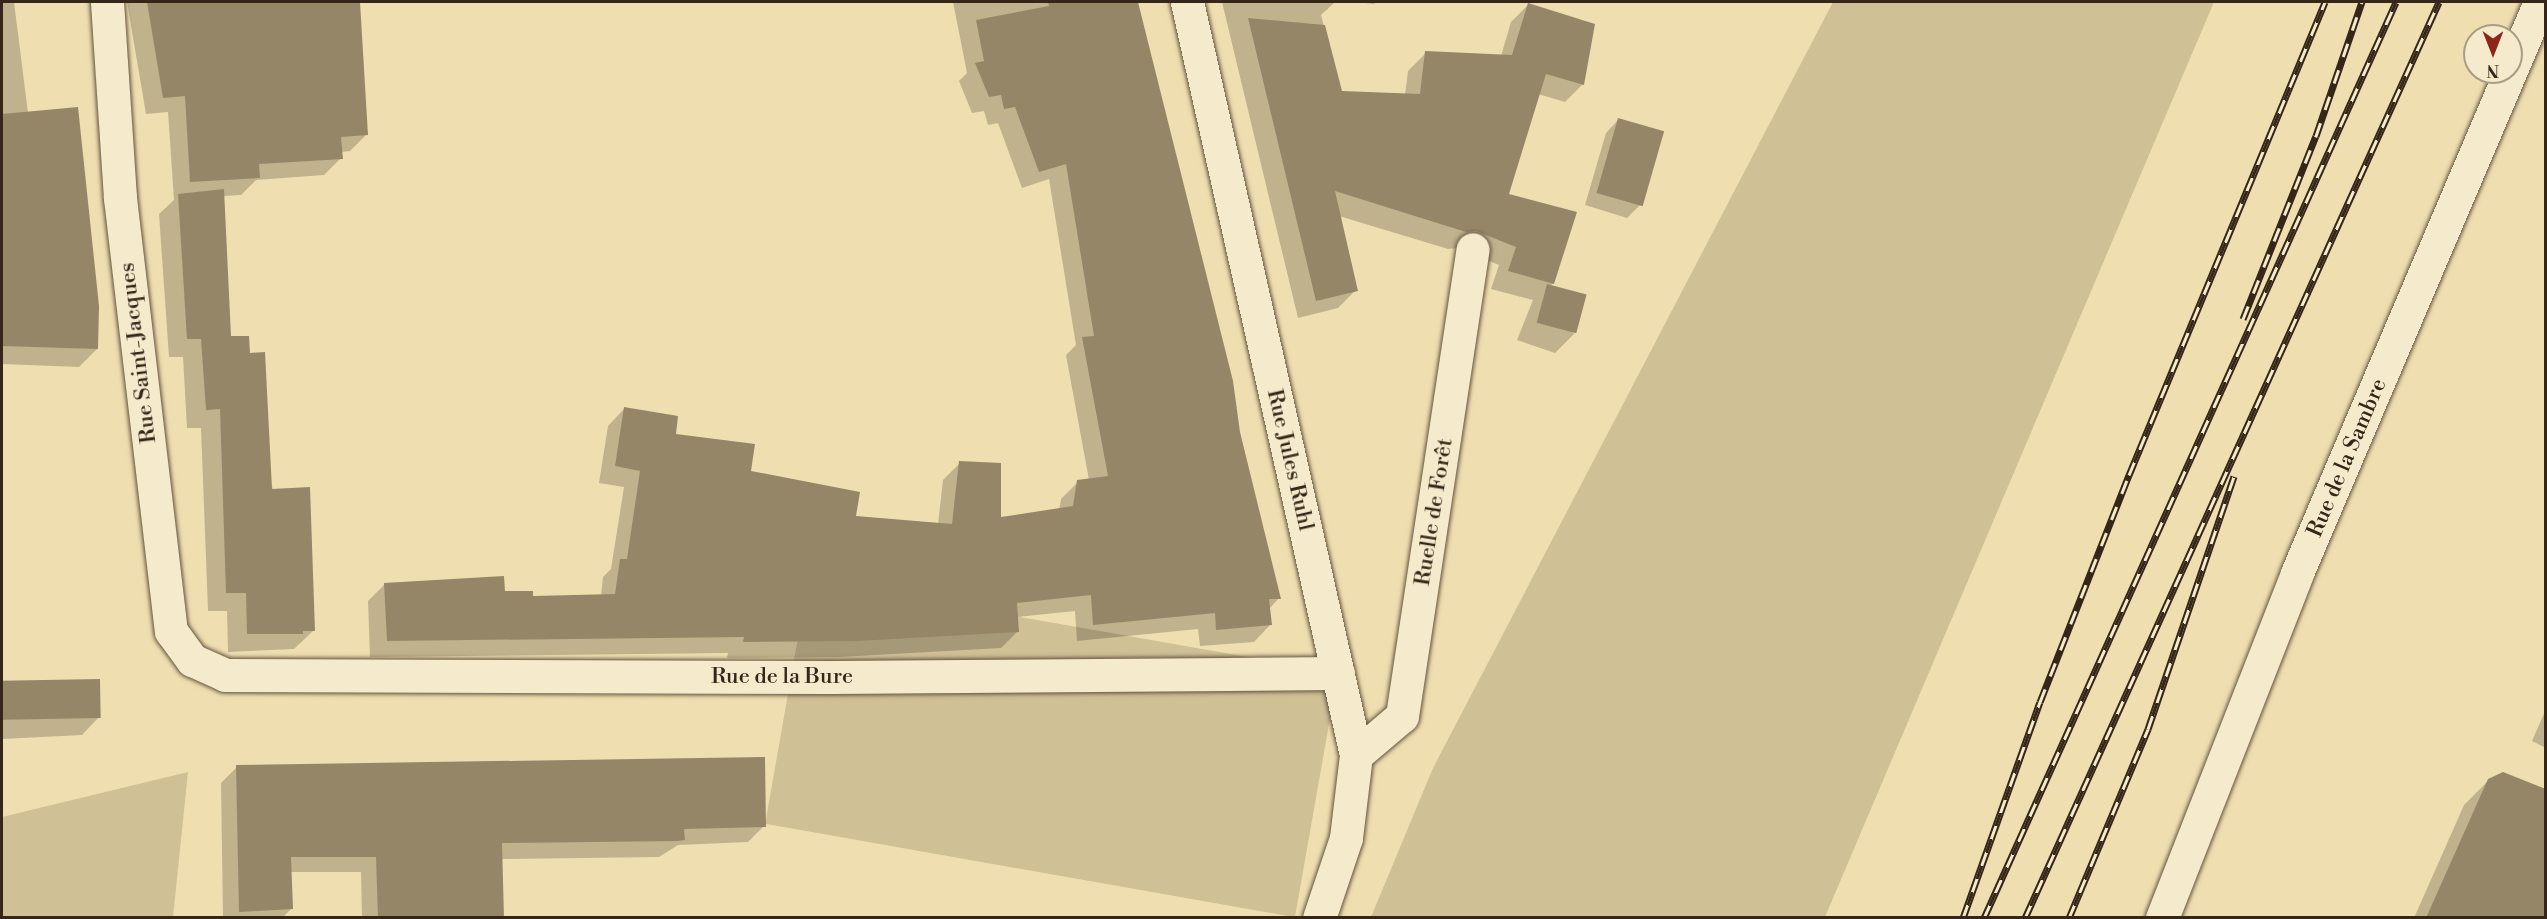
<!DOCTYPE html>
<html>
<head>
<meta charset="utf-8">
<style>
	body { margin:0 }
	#map { position:relative; width:2547px; height:919px; overflow:hidden; background:#efdfb0; font-family:"Libre Bodoni",serif }
	div>[style] { position:absolute }
	.green>* { inset:0; background:#d0c096; transform-origin:0 0 }
	.shadow>* { inset:0; background:#0003 }
	.building>* { inset:0; background:#968668; transform-origin:0 0 }
	.roads { filter:drop-shadow(0 0 2px #645440) drop-shadow(0 0 2px #645440) }
	.minor>* { height:33px; margin:-16.5px; padding:0 16.5px; transform-origin:16.5px; border-radius:16.5px; background:#f5eacc }
	.rail>* { height:7px; margin-top:-3.5px; transform-origin:0; background:repeating-linear-gradient(90deg,#f5eacc 0 14px,#36261a 0 28px); box-sizing:border-box; border-block:2px solid #36261a }
	span { translate:-50% -50%; white-space:nowrap; text-align:center; line-height:1.15; -webkit-text-stroke:5px #f5eacc; paint-order:stroke }
	.street-label { font-size:22px; color:#36261a }
	.frame { position:absolute; inset:0; border:3px solid #36261a; pointer-events:none }
	.north { position:absolute; left:2463px; top:24px; width:60px; height:60px; box-sizing:border-box; background:#f5eacc; border:2px solid #a99c85; border-radius:50%; rotate:180deg; font-size:16px; font-weight:700; line-height:24px; text-align:center; color:#36261a }
	.north::after { content:''; display:block; margin:auto; width:21px; height:27px; background:#8f2418; clip-path:polygon(50% 0,100% 100%,50% 72%,0 100%) }
</style>
</head>
<body>
<div id="map">
	<div class="green">
		<div style="clip-path:polygon(1833px 2px,2214px 2px,1825px 917px,1371px 917px,1433px 768px)"></div>
		<div style="left:1338px;top:673px;width:248px;height:538px;rotate:100deg"></div>
		<div style="clip-path:polygon(188px 772px,173px 917px,2px 917px,2px 817px)"></div>
	</div>
	<div class="shadow">
		<div style="clip-path:polygon(2px 2px,14px 2px,28px 113px,97px 349px,79px 367px,2px 364px)"></div>
		<div style="clip-path:polygon(127px 2px,358px 2px,367px 134px,350px 151px,341px 152px,341px 158px,324px 175px,256px 180px,241px 195px,223px 196px,230px 338px,313px 631px,294px 649px,228px 652px,227px 611px,208px 611px,201px 428px,187px 428px,183px 357px,169px 357px,159px 214px,174px 200px,168px 112px,146px 114px)"></div>
		<div style="clip-path:polygon(953px 2px,1137px 2px,1232px 381px,1238px 432px,1279px 598px,1269px 609px,1270px 625px,1254px 642px,1200px 646px,1198px 629px,1077px 641px,1075px 611px,1017px 617px,1018px 631px,1001px 648px,840px 657px,727px 658px,728px 653px,370px 657px,368px 601px,385px 584px,532px 597px,601px 596px,603px 577px,611px 569px,624px 487px,599px 483px,608px 426px,624px 409px,750px 472px,855px 518px,938px 524px,943px 480px,960px 463px,999px 519px,1059px 510px,1061px 499px,1078px 482px,1089px 480px,1066px 355px,1076px 345px,1049px 179px,1022px 188px,998px 123px,988px 125px,984px 111px,972px 113px,959px 81px,967px 73px)"></div>
		<div style="clip-path:polygon(1222px 2px,1335px 2px,1321px 15px,1341px 92px,1405px 95px,1408px 71px,1426px 53px,1501px 56px,1511px 22px,1529px 4px,1583px 84px,1565px 102px,1538px 94px,1507px 195px,1553px 283px,1550px 287px,1574px 334px,1555px 353px,1517px 340px,1533px 300px,1491px 289px,1499px 265px,1458px 248px,1448px 249px,1339px 216px,1356px 290px,1338px 308px,1298px 318px)"></div>
		<div style="clip-path:polygon(1356px 2px,1376px 2px,1374px 4px)"></div>
		<div style="clip-path:polygon(1618px 120px,1640px 205px,1627px 218px,1585px 205px,1606px 133px)"></div>
		<div style="clip-path:polygon(99px 681px,99px 717px,82px 735px,2px 739px,2px 683px)"></div>
		<div style="clip-path:polygon(2546px 709px,2546px 748px,2532px 741px)"></div>
		<div style="clip-path:polygon(237px 767px,764px 826px,748px 842px,678px 845px,659px 857px,501px 859px,503px 918px,362px 918px,361px 872px,290px 872px,291px 909px,282px 918px,223px 918px,221px 783px)"></div>
		<div style="clip-path:polygon(2489px 780px,2546px 918px,2414px 918px,2464px 805px)"></div>
	</div>
	<div class="building">
		<div style="clip-path:polygon(147px 2px,360px 2px,368px 135px,341px 137px,343px 159px,259px 164px,260px 178px,190px 182px,185px 96px,163px 98px)"></div>
		<div style="clip-path:polygon(1048px 2px,1138px 2px,1233px 381px,1240px 432px,1281px 599px,1269px 599px,1272px 625px,1216px 630px,1215px 613px,1093px 625px,1091px 595px,1017px 603px,1019px 632px,857px 641px,743px 642px,744px 637px,387px 641px,384px 583px,504px 576px,505px 591px,533px 591px,533px 596px,615px 594px,620px 559px,627px 559px,640px 471px,615px 466px,624px 407px,678px 416px,676px 434px,755px 444px,751px 471px,860px 492px,856px 516px,952px 524px,959px 461px,1001px 463px,1001px 517px,1073px 506px,1077px 480px,1108px 476px,1082px 337px,1094px 336px,1066px 164px,1039px 172px,1015px 107px,1004px 109px,1001px 95px,989px 97px,975px 63px,984px 61px,976px 20px,1049px 6px)"></div>
		<div style="clip-path:polygon(1528px 3px,1595px 24px,1584px 85px,1546px 74px,1509px 194px,1577px 212px,1554px 284px,1508px 271px,1516px 247px,1476px 231px,1466px 232px,1335px 191px,1358px 291px,1316px 301px,1248px 18px,1325px 25px,1342px 91px,1420px 94px,1425px 51px,1512px 55px)"></div>
		<div style="clip-path:polygon(78px 107px,99px 306px,98px 349px,2px 346px,2px 114px)"></div>
		<div style="left:1618px;top:118px;width:48px;height:78px;rotate:16deg"></div>
		<div style="clip-path:polygon(224px 189px,231px 336px,249px 336px,250px 353px,265px 352px,272px 489px,310px 487px,315px 631px,303px 631px,303px 634px,247px 634px,246px 593px,226px 593px,220px 409px,206px 410px,201px 339px,187px 339px,178px 194px)"></div>
		<div style="left:1547px;top:284px;width:41px;height:40px;rotate:15deg"></div>
		<div style="left:100px;top:679px;width:39px;height:98px;rotate:89deg"></div>
		<div style="clip-path:polygon(765px 757px,766px 827px,684px 829px,685px 840px,677px 841px,502px 843px,504px 918px,378px 918px,376px 857px,291px 857px,293px 909px,239px 912px,236px 765px)"></div>
		<div style="clip-path:polygon(2503px 772px,2546px 789px,2546px 918px,2426px 918px,2488px 779px)"></div>
	</div>
	<div class="roads">
		<div class="minor">
			<div style="left:107px;top:2px;width:196px;rotate:86.2deg"></div>
			<div style="left:120px;top:198px;width:436px;rotate:83.3deg"></div>
			<div style="left:171px;top:631px;width:36px;rotate:54deg"></div>
			<div style="left:192px;top:660px;width:36px;rotate:24deg"></div>
			<div style="left:225px;top:675px;width:607px;rotate:0.19deg"></div>
			<div style="left:832px;top:677px;width:506px;rotate:-0.45deg"></div>
			<div style="left:1187px;top:2px;width:772px;rotate:77.35deg"></div>
			<div style="left:1356px;top:755px;width:84px;rotate:96.9deg"></div>
			<div style="left:1346px;top:838px;width:84px;rotate:108.6deg"></div>
			<div style="left:1356px;top:755px;width:60px;rotate:-40.3deg"></div>
			<div style="left:1402px;top:716px;width:472px;rotate:-81.4deg"></div>
			<div style="left:2162px;top:918px;width:370px;rotate:-68.6deg"></div>
			<div style="left:2297px;top:573px;width:621px;rotate:-66.95deg"></div>
		</div>
	</div>
	<div class="rail">
		<div style="left:2243px;top:319px;width:197px;rotate:-68.3deg"></div>
		<div style="left:2316px;top:136px;width:142px;rotate:-71.1deg"></div>
		<div style="left:1963px;top:918px;width:229px;rotate:-70.4deg"></div>
		<div style="left:2040px;top:702px;width:244px;rotate:-68.6deg"></div>
		<div style="left:2129px;top:475px;width:512px;rotate:-67.49deg"></div>
		<div style="left:1984px;top:918px;width:1004px;rotate:-65.78deg"></div>
		<div style="left:2025px;top:918px;width:1005px;rotate:-65.68deg"></div>
		<div style="left:2069px;top:918px;width:205px;rotate:-67.3deg"></div>
		<div style="left:2148px;top:729px;width:267px;rotate:-71.2deg"></div>
	</div>
	<div class="street-label">
		<span style="left:138px;top:353px;rotate:-97deg">Rue Saint-Jacques</span>
		<span style="left:2347px;top:458px;rotate:-67deg">Rue de la Sambre</span>
		<span style="left:1290px;top:460px;rotate:77deg">Rue Jules Ruhl</span>
		<span style="left:1434px;top:512px;rotate:-81deg">Ruelle de Forêt</span>
		<span style="left:782px;top:677px">Rue de la Bure</span>
	</div>
	<div class="frame"></div>
	<div class="north">N</div>
</div>
</body>
</html>
